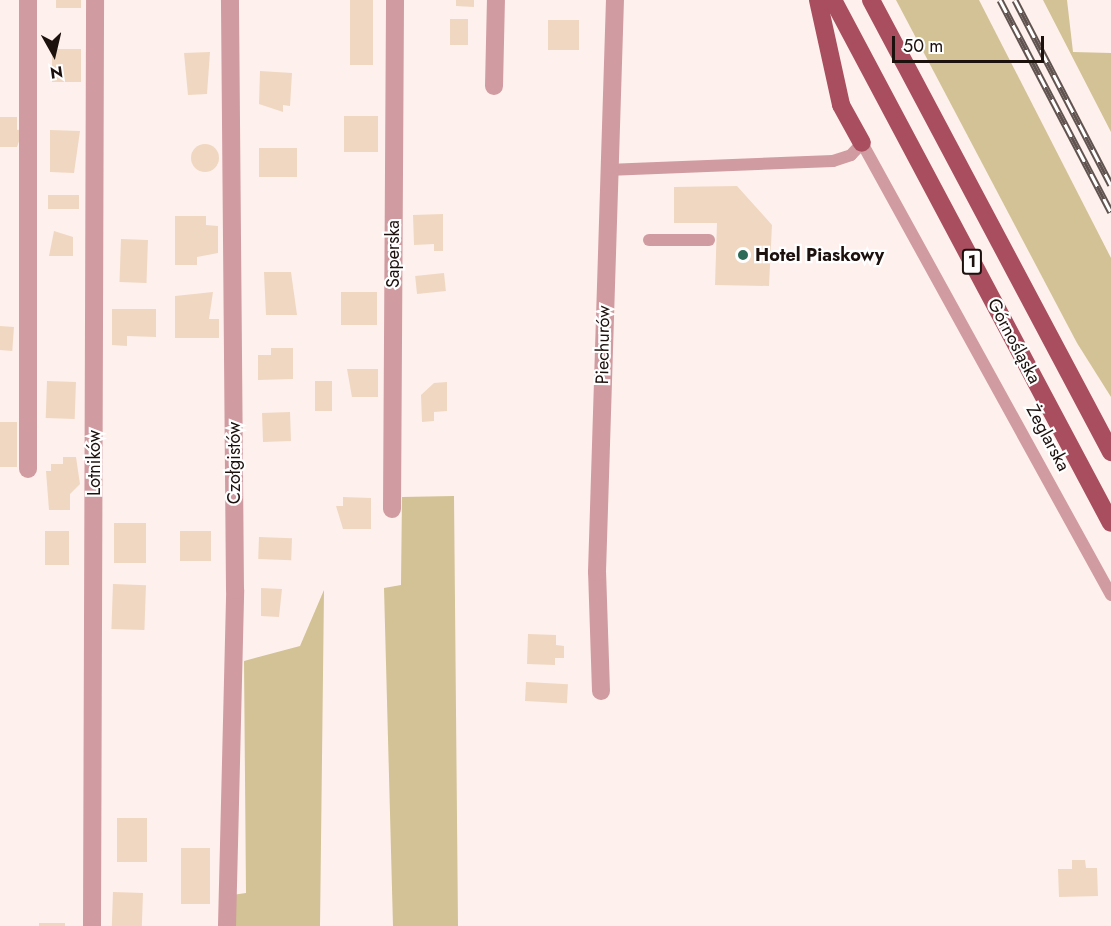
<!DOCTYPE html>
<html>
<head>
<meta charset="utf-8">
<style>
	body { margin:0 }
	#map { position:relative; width:1111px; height:926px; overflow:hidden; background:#fef0ec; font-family:Jost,sans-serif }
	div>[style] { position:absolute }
	.green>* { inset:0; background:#d2c295 }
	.building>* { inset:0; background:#f0d7c1; transform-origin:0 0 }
	.round { border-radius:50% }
	.lane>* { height:12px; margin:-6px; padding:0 6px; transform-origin:6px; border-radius:6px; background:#d09ba1 }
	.street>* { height:18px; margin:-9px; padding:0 9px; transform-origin:9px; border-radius:9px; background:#d09ba1 }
	.primary>* { height:18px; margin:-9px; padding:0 9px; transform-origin:9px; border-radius:9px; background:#a94e5e }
	.rail>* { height:7px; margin-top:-3.5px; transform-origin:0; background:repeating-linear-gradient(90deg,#fff 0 14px,#605350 0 28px); box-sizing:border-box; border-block:2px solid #605350 }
	.dots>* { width:16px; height:16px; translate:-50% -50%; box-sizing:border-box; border:3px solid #fff; border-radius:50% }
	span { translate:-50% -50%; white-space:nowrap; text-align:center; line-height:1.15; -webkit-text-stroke:4.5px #fff; paint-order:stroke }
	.shield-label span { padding:2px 4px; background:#fff; border:2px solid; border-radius:4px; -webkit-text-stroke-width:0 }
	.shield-label { font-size:16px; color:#1d110e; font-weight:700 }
	.street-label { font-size:18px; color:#1d110e }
	.poi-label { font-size:18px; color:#1d110e; font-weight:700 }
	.left { translate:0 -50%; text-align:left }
	.north { position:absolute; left:24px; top:24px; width:60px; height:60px; -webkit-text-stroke:4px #fff; paint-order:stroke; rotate:172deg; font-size:16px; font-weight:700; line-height:24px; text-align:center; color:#1d110e }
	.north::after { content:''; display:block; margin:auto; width:21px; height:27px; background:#1d110e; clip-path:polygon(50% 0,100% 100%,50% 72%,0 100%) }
	.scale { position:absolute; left:892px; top:36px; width:152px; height:27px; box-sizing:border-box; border:3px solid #1d110e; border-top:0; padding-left:8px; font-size:18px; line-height:21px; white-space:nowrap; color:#1d110e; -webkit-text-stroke:4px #fff; paint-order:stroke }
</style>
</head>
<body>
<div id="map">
	<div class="green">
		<div style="clip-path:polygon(896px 0,979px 0,1111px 258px,1111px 397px,1077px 343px)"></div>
		<div style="clip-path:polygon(1043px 0,1067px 0,1073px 52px,1111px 53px,1111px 132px)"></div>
		<div style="clip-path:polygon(454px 496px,458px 926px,393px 926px,384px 588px,401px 585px,402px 497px)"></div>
		<div style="clip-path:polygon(324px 590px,320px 926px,225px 926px,225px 896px,246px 893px,244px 661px,300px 646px)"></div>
	</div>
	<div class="building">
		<div style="left:56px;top:0;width:25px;height:8px"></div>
		<div style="left:350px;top:0;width:23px;height:65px"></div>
		<div style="clip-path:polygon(456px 0,474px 0,474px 7px,456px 6px)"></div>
		<div style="left:450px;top:19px;width:18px;height:26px"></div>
		<div style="left:548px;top:20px;width:31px;height:30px"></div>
		<div style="left:52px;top:49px;width:29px;height:33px"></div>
		<div style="clip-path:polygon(210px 52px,207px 94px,188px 95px,184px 53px)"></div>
		<div style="clip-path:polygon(260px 71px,292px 73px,290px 106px,283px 105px,283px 112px,259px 104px)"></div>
		<div style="left:344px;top:116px;width:34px;height:36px"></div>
		<div style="clip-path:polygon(0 117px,17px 117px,17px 130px,23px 129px,17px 147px,0 147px)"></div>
		<div style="clip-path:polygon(50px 130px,80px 131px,74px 173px,50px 172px)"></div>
		<div class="round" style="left:191px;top:144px;width:28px;height:28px"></div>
		<div style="left:259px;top:148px;width:38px;height:29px"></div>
		<div style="clip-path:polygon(737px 186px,772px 225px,769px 286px,715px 285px,717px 223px,674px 223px,674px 187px)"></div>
		<div style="left:48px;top:195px;width:31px;height:14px"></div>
		<div style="clip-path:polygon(443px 214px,443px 251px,434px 251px,434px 244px,414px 245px,413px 215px)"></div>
		<div style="clip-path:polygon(175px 216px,206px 216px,206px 225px,218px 226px,218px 253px,197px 257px,197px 265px,175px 265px)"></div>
		<div style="clip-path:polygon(54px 231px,73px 237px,73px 256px,49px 256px)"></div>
		<div style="left:121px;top:239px;width:27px;height:43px;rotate:2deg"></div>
		<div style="clip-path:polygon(264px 272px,291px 272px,297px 315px,266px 315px)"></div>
		<div style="left:444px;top:273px;width:18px;height:29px;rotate:84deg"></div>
		<div style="clip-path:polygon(213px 292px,209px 319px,219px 319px,219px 338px,175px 338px,175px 296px)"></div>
		<div style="left:341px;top:292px;width:36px;height:33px"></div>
		<div style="clip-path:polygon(112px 309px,156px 309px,156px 337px,127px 336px,127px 346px,112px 345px)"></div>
		<div style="left:0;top:326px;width:14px;height:24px;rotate:4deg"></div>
		<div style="clip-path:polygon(271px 348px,293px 348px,293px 379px,258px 380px,258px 355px,271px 355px)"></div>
		<div style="clip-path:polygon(347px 369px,378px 369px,378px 397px,352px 397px)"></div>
		<div style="left:47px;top:381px;width:29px;height:37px;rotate:2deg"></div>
		<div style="left:315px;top:381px;width:17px;height:30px"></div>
		<div style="clip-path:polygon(447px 382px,447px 411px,434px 412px,434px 421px,422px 422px,421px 395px,434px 383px)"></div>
		<div style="left:290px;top:412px;width:29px;height:28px;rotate:88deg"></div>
		<div style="left:0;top:422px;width:17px;height:45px"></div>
		<div style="clip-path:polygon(63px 457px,76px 457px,80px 484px,70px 494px,70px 510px,49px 510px,46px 471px,51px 471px,51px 464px,63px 464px)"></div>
		<div style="clip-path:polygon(343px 497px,371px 498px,371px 529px,343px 529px,336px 506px,343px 506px)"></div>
		<div style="left:114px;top:523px;width:32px;height:40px"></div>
		<div style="left:69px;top:531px;width:34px;height:24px;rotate:90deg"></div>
		<div style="left:211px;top:531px;width:30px;height:31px;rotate:90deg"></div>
		<div style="left:259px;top:537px;width:33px;height:22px;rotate:2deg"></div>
		<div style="left:113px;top:584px;width:33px;height:45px;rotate:2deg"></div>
		<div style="clip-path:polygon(261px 588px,282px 589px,279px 617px,261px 616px)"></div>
		<div style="clip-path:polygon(528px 634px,556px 635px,556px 645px,564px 646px,564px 658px,555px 658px,555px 665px,527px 664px)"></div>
		<div style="left:526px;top:682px;width:42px;height:19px;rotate:3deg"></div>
		<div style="left:117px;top:818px;width:30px;height:44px"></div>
		<div style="left:181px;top:848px;width:29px;height:56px"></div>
		<div style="clip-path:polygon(1072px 860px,1085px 860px,1086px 868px,1097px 868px,1098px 896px,1059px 897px,1058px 869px,1072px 869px)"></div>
		<div style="left:113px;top:892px;width:30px;height:34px;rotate:2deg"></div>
		<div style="left:39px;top:923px;width:26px;height:3px"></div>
	</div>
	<div class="lane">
		<div style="left:607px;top:170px;width:226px;rotate:-2.3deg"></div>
		<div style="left:833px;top:161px;width:19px;rotate:-18deg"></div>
		<div style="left:851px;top:155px;width:16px;rotate:-47deg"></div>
		<div style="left:862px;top:143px;width:516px;rotate:61.15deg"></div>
		<div style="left:649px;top:240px;width:60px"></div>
	</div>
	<div class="street">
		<div style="left:494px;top:86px;width:86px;rotate:-88.7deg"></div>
		<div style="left:28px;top:469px;width:469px;rotate:-90deg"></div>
		<div style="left:392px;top:509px;width:509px;rotate:-89.66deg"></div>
		<div style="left:601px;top:691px;width:119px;rotate:-91.9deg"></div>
		<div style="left:597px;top:572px;width:572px;rotate:-88.2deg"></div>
		<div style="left:92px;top:926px;width:926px;rotate:-89.81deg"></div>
		<div style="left:227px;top:926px;width:336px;rotate:-88.6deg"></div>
		<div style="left:235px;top:590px;width:590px;rotate:-90.49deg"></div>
	</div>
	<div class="primary">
		<div style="left:818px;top:0;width:107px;rotate:77.6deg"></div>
		<div style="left:841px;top:105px;width:43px;rotate:61.1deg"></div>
		<div style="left:833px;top:0;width:592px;rotate:62.01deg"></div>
		<div style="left:871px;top:0;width:512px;rotate:62.03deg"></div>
	</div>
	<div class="rail">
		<div style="left:1000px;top:0;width:239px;rotate:62.4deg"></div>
		<div style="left:1015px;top:0;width:208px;rotate:62.6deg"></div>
	</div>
	<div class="dots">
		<div style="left:743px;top:255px;background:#2a6a57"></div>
	</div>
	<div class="shield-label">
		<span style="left:972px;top:262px">1</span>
	</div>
	<div class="street-label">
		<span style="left:393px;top:254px;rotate:-90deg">Saperska</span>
		<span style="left:1014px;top:341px;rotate:62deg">Górnośląska</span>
		<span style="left:603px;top:345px;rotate:-89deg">Piechurów</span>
		<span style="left:1048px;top:438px;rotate:62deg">Żeglarska</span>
		<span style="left:94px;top:463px;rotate:-90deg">Lotników</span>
		<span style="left:234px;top:463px;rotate:-90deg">Czołgistów</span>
	</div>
	<div class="poi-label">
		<span class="left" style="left:755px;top:255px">Hotel Piaskowy</span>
	</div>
	<div class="north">N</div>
	<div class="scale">50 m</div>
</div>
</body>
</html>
